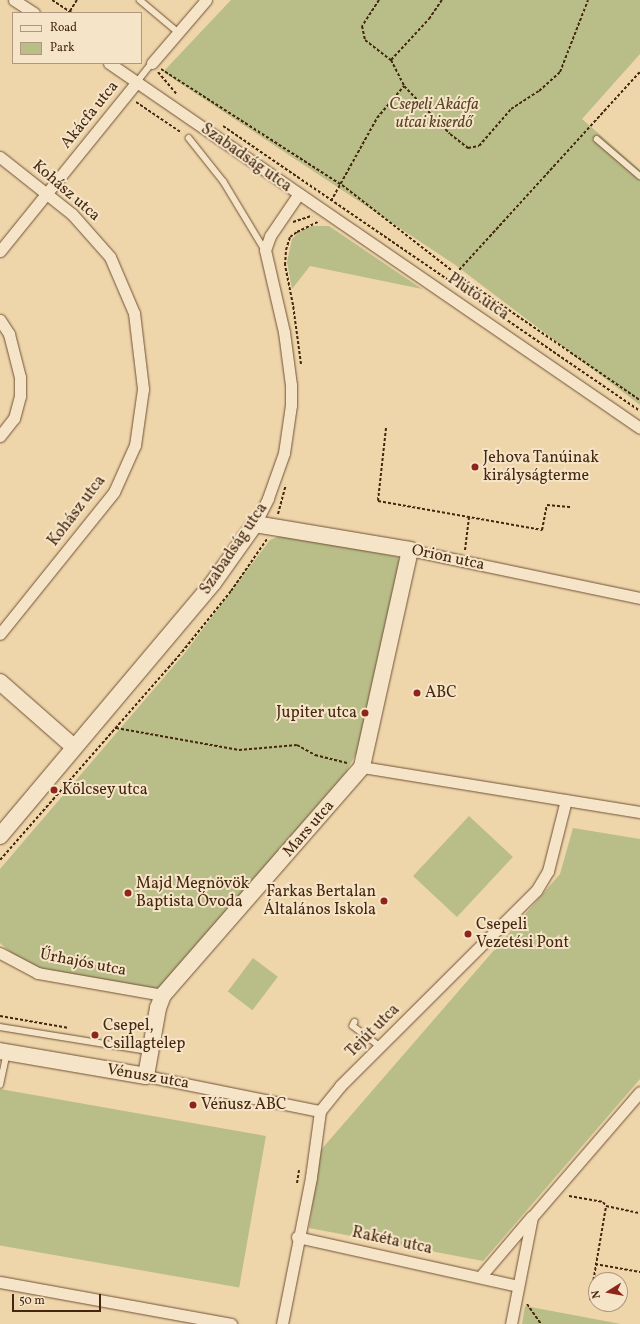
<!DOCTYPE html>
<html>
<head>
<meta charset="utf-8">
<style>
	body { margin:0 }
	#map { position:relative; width:640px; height:1324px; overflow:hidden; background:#efd5aa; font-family:Vollkorn,serif }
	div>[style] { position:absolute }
	.green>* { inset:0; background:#b9bd88; transform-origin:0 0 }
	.path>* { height:2px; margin-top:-1px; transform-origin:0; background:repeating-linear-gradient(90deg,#45270f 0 3px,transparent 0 5px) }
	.roads { filter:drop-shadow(0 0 1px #705236) drop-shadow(0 0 1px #705236) }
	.lane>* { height:5.5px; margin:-2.75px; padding:0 2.75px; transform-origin:2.75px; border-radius:2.75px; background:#f5e4c8 }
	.street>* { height:11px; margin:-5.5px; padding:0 5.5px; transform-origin:5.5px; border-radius:5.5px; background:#f5e4c8 }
	.secondary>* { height:16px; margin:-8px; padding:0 8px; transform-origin:8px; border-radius:8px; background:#f5e4c8 }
	.dots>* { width:11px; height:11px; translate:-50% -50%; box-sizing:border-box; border:2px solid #f5e4c8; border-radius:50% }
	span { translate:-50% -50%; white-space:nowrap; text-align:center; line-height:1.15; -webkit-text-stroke:4px #f5e4c8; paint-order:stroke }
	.park-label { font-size:16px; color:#5c4527; font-style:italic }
	.street-label { font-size:16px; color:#45270f }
	.poi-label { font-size:16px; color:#45270f }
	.left { translate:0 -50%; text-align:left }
	.right { translate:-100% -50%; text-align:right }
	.legend { position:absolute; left:12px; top:12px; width:130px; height:52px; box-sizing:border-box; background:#f5e4c8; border:1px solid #af987e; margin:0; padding:5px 7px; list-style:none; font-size:12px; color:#45270f }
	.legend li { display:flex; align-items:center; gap:8px; height:20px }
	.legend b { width:20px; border:1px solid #af987e }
	.north { position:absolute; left:588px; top:1272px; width:40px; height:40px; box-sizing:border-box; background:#f5e4c8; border:1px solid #af987e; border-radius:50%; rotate:259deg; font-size:11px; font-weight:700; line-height:16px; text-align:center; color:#45270f }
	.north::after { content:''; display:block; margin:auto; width:14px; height:18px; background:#8f2418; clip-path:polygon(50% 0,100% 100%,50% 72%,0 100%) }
	.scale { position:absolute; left:12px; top:1294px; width:89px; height:18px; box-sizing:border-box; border:2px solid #45270f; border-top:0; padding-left:5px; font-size:12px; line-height:14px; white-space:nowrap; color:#45270f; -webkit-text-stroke:3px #f5e4c8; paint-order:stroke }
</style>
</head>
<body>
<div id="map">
	<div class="green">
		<div style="clip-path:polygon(231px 0,640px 0,640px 54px,582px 119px,640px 170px,640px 405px,454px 264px,163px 72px)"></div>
		<div style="clip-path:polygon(312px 226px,329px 226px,422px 289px,310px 266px,292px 289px,287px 262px,292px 239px,299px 232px)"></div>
		<div style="clip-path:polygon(283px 535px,398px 557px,400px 565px,362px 743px,346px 772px,159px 990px,46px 970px,21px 961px,0 943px,0 869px,184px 654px,270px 540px)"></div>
		<div style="left:469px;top:816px;width:60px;height:82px;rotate:43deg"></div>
		<div style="clip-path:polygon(573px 828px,640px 839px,640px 1079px,483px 1261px,309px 1228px,320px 1151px,560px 874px)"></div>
		<div style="left:253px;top:958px;width:31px;height:42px;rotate:37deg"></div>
		<div style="left:0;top:1089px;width:270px;height:154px;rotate:10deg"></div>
		<div style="clip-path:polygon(525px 1306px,621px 1324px,522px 1324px)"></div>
	</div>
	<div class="path">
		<div style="left:52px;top:0;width:24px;rotate:33deg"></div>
		<div style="left:379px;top:0;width:31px;rotate:123deg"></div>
		<div style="left:362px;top:26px;width:14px;rotate:78deg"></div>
		<div style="left:365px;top:40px;width:33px;rotate:38deg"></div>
		<div style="left:391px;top:60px;width:29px;rotate:63deg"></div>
		<div style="left:404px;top:86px;width:66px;rotate:46.2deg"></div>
		<div style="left:450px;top:134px;width:23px;rotate:38deg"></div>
		<div style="left:468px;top:148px;width:11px;rotate:-10deg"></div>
		<div style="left:479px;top:146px;width:49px;rotate:-49.1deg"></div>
		<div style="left:511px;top:109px;width:33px;rotate:-33deg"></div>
		<div style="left:539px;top:91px;width:28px;rotate:-42deg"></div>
		<div style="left:560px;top:72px;width:77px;rotate:-68.7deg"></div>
		<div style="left:70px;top:11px;width:13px;rotate:-58deg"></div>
		<div style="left:391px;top:60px;width:56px;rotate:-47.2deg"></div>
		<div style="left:429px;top:19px;width:23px;rotate:-56deg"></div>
		<div style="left:161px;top:69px;width:215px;rotate:32.7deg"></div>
		<div style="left:342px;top:185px;width:143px;rotate:37.9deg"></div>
		<div style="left:455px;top:273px;width:224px;rotate:34.5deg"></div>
		<div style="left:158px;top:72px;width:30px;rotate:50deg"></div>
		<div style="left:136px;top:102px;width:55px;rotate:34deg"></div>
		<div style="left:223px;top:126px;width:505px;rotate:34.35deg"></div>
		<div style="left:331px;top:201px;width:95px;rotate:-61deg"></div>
		<div style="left:377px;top:118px;width:42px;rotate:-49.8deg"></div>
		<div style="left:293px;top:222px;width:20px;rotate:-18deg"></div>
		<div style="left:449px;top:281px;width:283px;rotate:-47.6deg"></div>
		<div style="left:301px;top:364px;width:60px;rotate:-97.7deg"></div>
		<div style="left:293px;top:305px;width:41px;rotate:-101.3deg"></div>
		<div style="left:285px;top:265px;width:15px;rotate:-86deg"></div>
		<div style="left:286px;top:250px;width:14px;rotate:-73deg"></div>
		<div style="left:290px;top:237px;width:9px;rotate:-36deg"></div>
		<div style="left:297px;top:232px;width:25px;rotate:-26deg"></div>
		<div style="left:386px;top:428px;width:73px;rotate:96.3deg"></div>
		<div style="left:378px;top:501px;width:167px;rotate:10deg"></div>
		<div style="left:542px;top:530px;width:25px;rotate:-79deg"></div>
		<div style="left:547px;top:505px;width:25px;rotate:5deg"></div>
		<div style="left:278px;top:514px;width:30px;rotate:-75deg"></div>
		<div style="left:465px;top:550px;width:33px;rotate:-83deg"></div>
		<div style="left:116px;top:728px;width:125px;rotate:10.1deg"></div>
		<div style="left:239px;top:750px;width:58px;rotate:-4.9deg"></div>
		<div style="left:297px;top:745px;width:21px;rotate:29deg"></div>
		<div style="left:315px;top:755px;width:33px;rotate:14deg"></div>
		<div style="left:0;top:860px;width:276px;rotate:-48.8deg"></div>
		<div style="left:182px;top:652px;width:78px;rotate:-51.2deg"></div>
		<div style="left:231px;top:591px;width:63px;rotate:-55.3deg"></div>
		<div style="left:0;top:1016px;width:70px;rotate:9.9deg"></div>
		<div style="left:297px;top:1183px;width:13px;rotate:-81deg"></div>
		<div style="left:569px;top:1196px;width:35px;rotate:10deg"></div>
		<div style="left:603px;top:1202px;width:5px;rotate:53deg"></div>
		<div style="left:595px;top:1264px;width:46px;rotate:10.1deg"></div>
		<div style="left:590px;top:1300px;width:95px;rotate:-80.3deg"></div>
		<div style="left:606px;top:1206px;width:35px;rotate:12deg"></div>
		<div style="left:527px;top:1304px;width:24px;rotate:55deg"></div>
	</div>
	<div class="roads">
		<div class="lane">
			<div style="left:140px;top:0;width:50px;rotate:40.1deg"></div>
			<div style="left:137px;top:82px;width:24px;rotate:-52deg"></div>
			<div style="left:189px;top:138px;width:56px;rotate:51.5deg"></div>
			<div style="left:224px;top:182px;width:79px;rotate:58.9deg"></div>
			<div style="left:597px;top:139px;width:57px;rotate:40.7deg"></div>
			<div style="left:355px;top:1022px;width:4px;rotate:117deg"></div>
			<div style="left:353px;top:1026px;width:34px;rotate:37deg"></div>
			<div style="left:0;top:1027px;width:150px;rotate:9.2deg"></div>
			<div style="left:0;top:1085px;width:33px;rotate:-78deg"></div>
		</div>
		<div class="street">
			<div style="left:14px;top:0;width:24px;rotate:33deg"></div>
			<div style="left:109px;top:63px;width:644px;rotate:34.5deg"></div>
			<div style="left:152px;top:63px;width:83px;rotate:-49.4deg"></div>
			<div style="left:0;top:157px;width:92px;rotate:38.4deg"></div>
			<div style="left:72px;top:214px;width:57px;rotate:48.5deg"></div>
			<div style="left:110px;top:257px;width:61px;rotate:66.8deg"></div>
			<div style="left:134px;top:313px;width:77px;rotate:83.2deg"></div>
			<div style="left:143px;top:389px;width:57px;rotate:98.1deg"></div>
			<div style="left:135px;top:445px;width:51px;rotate:114.1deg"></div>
			<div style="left:114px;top:492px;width:182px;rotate:128.8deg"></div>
			<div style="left:0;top:251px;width:218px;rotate:-51deg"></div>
			<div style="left:0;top:320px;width:17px;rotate:57deg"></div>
			<div style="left:9px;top:334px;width:44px;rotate:75.7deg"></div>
			<div style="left:20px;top:377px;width:19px;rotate:90deg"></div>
			<div style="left:20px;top:396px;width:23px;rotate:105deg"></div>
			<div style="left:14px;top:418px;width:23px;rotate:128deg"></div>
			<div style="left:255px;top:524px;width:29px;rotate:-63deg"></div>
			<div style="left:268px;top:498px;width:48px;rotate:-70.4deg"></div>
			<div style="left:284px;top:453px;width:49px;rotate:-81.7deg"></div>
			<div style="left:291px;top:405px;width:20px;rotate:-90deg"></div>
			<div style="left:291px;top:385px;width:53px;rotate:-97.5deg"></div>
			<div style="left:284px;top:332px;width:84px;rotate:-103deg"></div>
			<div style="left:265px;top:250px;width:15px;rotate:-70deg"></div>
			<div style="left:270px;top:236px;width:50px;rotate:-55.7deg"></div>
			<div style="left:410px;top:550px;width:235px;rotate:11.8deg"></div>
			<div style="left:362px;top:767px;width:282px;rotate:9.2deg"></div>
			<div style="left:0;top:953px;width:43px;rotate:27.8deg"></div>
			<div style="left:38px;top:973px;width:127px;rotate:10deg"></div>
			<div style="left:146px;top:1076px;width:177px;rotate:11.4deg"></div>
			<div style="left:297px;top:1237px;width:226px;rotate:12.5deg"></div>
			<div style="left:480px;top:1277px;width:79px;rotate:-49.6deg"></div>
			<div style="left:0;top:1282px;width:235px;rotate:10.3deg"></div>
			<div style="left:282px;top:1324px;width:150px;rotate:-78.8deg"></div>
			<div style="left:311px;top:1177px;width:67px;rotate:-82.2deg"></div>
			<div style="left:320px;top:1111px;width:32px;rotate:-51deg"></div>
			<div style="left:340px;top:1086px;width:276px;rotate:-44.9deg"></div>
			<div style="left:536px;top:891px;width:23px;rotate:-59deg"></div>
			<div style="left:548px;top:871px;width:73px;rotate:-75.8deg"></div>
			<div style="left:511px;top:1324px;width:109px;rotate:-78.9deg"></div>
			<div style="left:532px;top:1217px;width:165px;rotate:-49.2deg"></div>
		</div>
		<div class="secondary">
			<div style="left:0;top:682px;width:98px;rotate:41.3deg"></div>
			<div style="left:0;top:836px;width:331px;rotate:-49.9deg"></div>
			<div style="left:213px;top:583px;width:72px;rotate:-54.6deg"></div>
			<div style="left:255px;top:524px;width:157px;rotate:9.5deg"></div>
			<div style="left:410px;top:550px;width:222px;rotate:102.5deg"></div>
			<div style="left:362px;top:767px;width:303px;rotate:131.1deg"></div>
			<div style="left:163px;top:995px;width:14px;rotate:111deg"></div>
			<div style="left:158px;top:1008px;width:69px;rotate:100deg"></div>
			<div style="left:146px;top:1076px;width:148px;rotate:-170.3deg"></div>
		</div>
	</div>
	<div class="dots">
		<div style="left:475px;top:467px;background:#8f2418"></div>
		<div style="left:417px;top:693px;background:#8f2418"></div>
		<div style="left:365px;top:713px;background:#8f2418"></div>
		<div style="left:54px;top:790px;background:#8f2418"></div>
		<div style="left:128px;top:893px;background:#8f2418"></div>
		<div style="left:384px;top:901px;background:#8f2418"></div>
		<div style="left:468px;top:934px;background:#8f2418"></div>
		<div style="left:95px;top:1035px;background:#8f2418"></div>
		<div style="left:193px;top:1105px;background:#8f2418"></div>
	</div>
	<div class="park-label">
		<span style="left:434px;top:114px">Csepeli Akácfa<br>utcai kiserdő</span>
	</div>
	<div class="street-label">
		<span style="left:90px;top:115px;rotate:-51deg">Akácfa utca</span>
		<span style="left:246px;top:158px;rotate:35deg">Szabadság utca</span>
		<span style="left:66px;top:191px;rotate:41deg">Kohász utca</span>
		<span style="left:478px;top:297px;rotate:34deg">Plútó utca</span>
		<span style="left:77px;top:511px;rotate:-53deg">Kohász utca</span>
		<span style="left:234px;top:549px;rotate:-56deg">Szabadság utca</span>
		<span style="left:448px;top:558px;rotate:12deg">Orion utca</span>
		<span style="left:309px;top:829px;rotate:-49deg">Mars utca</span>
		<span style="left:83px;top:963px;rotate:11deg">Űrhajós utca</span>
		<span style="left:373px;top:1031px;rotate:-45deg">Tejút utca</span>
		<span style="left:148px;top:1077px;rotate:10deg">Vénusz utca</span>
		<span style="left:392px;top:1241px;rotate:12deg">Rakéta utca</span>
	</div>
	<div class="poi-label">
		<span class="left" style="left:483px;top:467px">Jehova Tanúinak<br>királyságterme</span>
		<span class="left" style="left:425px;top:693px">ABC</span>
		<span class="right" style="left:357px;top:713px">Jupiter utca</span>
		<span class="left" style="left:62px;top:790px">Kölcsey utca</span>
		<span class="left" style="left:136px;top:893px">Majd Megnövök<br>Baptista Óvoda</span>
		<span class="right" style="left:376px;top:901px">Farkas Bertalan<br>Általános Iskola</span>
		<span class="left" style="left:476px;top:934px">Csepeli<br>Vezetési Pont</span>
		<span class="left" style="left:103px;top:1035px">Csepel,<br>Csillagtelep</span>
		<span class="left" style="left:201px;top:1105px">Vénusz ABC</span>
	</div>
	<ul class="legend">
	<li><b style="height:5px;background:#f5e4c8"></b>Road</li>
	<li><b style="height:11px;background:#b9bd88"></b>Park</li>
	</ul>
	<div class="north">N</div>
	<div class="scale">50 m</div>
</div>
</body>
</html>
